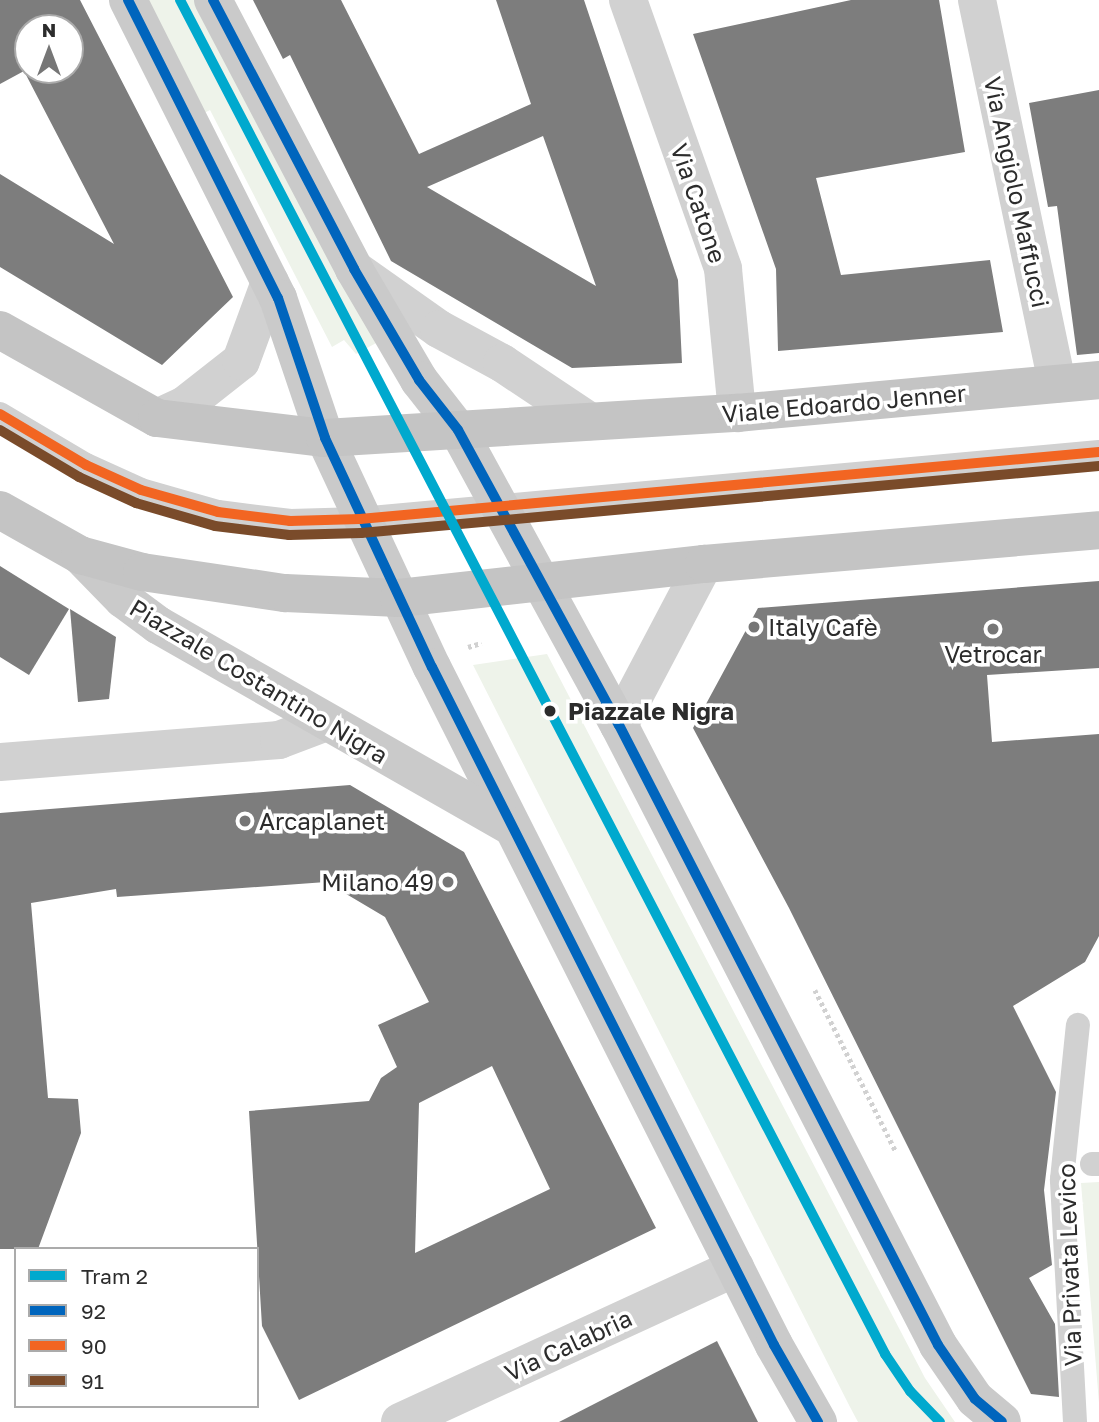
<!DOCTYPE html>
<html>
<head>
<meta charset="utf-8">
<style>
	body { margin:0 }
	#map { position:relative; width:1099px; height:1422px; overflow:hidden; background:#fff; font-family:"Golos Text",sans-serif }
	div>[style] { position:absolute }
	.green>* { inset:0; background:#eef3ea }
	.building>* { inset:0; background:#7d7d7d }
	.path>* { height:4.5px; margin-top:-2.25px; transform-origin:0; background:repeating-linear-gradient(90deg,#d1d1d1 0 3.5px,transparent 0 7px) }
	.lane>* { height:24px; margin:-12px; padding:0 12px; transform-origin:12px; border-radius:12px; background:#d1d1d1 }
	.street>* { height:38px; margin:-19px; padding:0 19px; transform-origin:19px; border-radius:19px; background:#d1d1d1 }
	.secondary>* { height:38px; margin:-19px; padding:0 19px; transform-origin:19px; border-radius:19px; background:#cacaca }
	.primary>* { height:38px; margin:-19px; padding:0 19px; transform-origin:19px; border-radius:19px; background:#c4c4c4 }
	.bus-1>* { height:10px; margin:-5px; padding:0 5px; transform-origin:5px; border-radius:5px; background:#0065bd }
	.bus-2>* { height:10px; margin:-5px; padding:0 5px; transform-origin:5px; border-radius:5px; background:#f26522 }
	.bus-3>* { height:10px; margin:-5px; padding:0 5px; transform-origin:5px; border-radius:5px; background:#7a4b2a }
	.tram-1>* { height:10px; margin:-5px; padding:0 5px; transform-origin:5px; border-radius:5px; background:#00a9ce }
	.dots>* { width:19px; height:19px; translate:-50% -50%; box-sizing:border-box; border:4px solid #fff; border-radius:50% }
	span { translate:-50% -50%; white-space:nowrap; text-align:center; line-height:1.15; -webkit-text-stroke:7px #fff; paint-order:stroke }
	.street-label { font-size:24px; color:#2c2c2c }
	.poi-label { font-size:24px; color:#2c2c2c }
	.left { translate:0 -50%; text-align:left }
	.right { translate:-100% -50%; text-align:right }
	.stop-label { font-size:24px; color:#2c2c2c; font-weight:700 }
	.legend { position:absolute; left:14px; top:1247px; width:245px; height:161px; box-sizing:border-box; background:#fff; border:2px solid #ababab; margin:0; padding:9px 12px; list-style:none; font-size:21px; color:#2c2c2c }
	.legend li { display:flex; align-items:center; gap:14px; height:35px }
	.legend b { width:35px; border:2px solid #ababab }
	.north { position:absolute; left:14px; top:14px; width:70px; height:70px; box-sizing:border-box; background:#fff; border:2px solid #ababab; border-radius:50%; rotate:0deg; font-size:19px; font-weight:700; line-height:28px; text-align:center; color:#2c2c2c }
	.north::after { content:''; display:block; margin:auto; width:24px; height:32px; background:#767676; clip-path:polygon(50% 0,100% 100%,50% 72%,0 100%) }
</style>
</head>
<body>
<div id="map">
	<div class="green">
		<div style="clip-path:polygon(144px 0,195px 0,378px 342px,356px 354px,344px 340px,332px 347px,210px 110px,200px 115px)"></div>
		<div style="clip-path:polygon(547px 654px,925px 1378px,955px 1422px,858px 1422px,850px 1407px,473px 665px)"></div>
		<div style="clip-path:polygon(1099px 1182px,1099px 1403px,1081px 1183px)"></div>
	</div>
	<div class="building">
		<div style="clip-path:polygon(evenodd,0 0,80px 0,233px 297px,162px 365px,0 267px,0 174px,114px 244px,24px 71px,0 84px,0 0,28px 28px,70px 28px,70px 70px,28px 70px,28px 28px)"></div>
		<div style="clip-path:polygon(evenodd,253px 0,341px 0,419px 154px,531px 104px,496px 0,584px 0,678px 280px,682px 363px,572px 368px,391px 261px,290px 55px,283px 59px,253px 0,543px 136px,596px 286px,427px 187px,543px 136px)"></div>
		<div style="clip-path:polygon(851px 0,939px 0,965px 152px,816px 178px,841px 275px,990px 260px,1003px 332px,778px 351px,776px 269px,693px 34px)"></div>
		<div style="clip-path:polygon(1099px 90px,1099px 353px,1077px 355px,1057px 206px,1048px 207px,1029px 103px)"></div>
		<div style="clip-path:polygon(0 566px,69px 609px,29px 675px,0 657px)"></div>
		<div style="clip-path:polygon(1099px 581px,1099px 668px,987px 675px,992px 742px,1099px 734px,1099px 936px,1085px 962px,1013px 1006px,1056px 1092px,1044px 1190px,1052px 1265px,1029px 1278px,1055px 1324px,1059px 1397px,1031px 1394px,789px 908px,693px 728px,758px 608px)"></div>
		<div style="clip-path:polygon(70px 609px,116px 637px,109px 699px,78px 702px)"></div>
		<div style="clip-path:polygon(evenodd,350px 785px,464px 852px,656px 1228px,299px 1400px,262px 1326px,249px 1111px,369px 1101px,381px 1078px,397px 1067px,378px 1025px,429px 1002px,385px 917px,326px 882px,117px 897px,116px 889px,31px 903px,48px 1098px,78px 1099px,81px 1133px,38px 1249px,0 1249px,0 813px,350px 785px,492px 1066px,550px 1189px,415px 1253px,419px 1103px,492px 1066px)"></div>
		<div style="clip-path:polygon(717px 1341px,758px 1422px,559px 1422px)"></div>
	</div>
	<div class="path">
		<div style="left:468px;top:647px;width:14px;rotate:-17deg"></div>
		<div style="left:815px;top:990px;width:179px;rotate:63.4deg"></div>
	</div>
	<div class="lane">
		<div style="left:0;top:414px;width:100px;rotate:30.7deg"></div>
		<div style="left:86px;top:465px;width:60px;rotate:24.4deg"></div>
		<div style="left:141px;top:490px;width:80px;rotate:15.9deg"></div>
		<div style="left:218px;top:512px;width:73px;rotate:7.1deg"></div>
		<div style="left:290px;top:521px;width:70px;rotate:-1.6deg"></div>
		<div style="left:360px;top:519px;width:742px;rotate:-5.18deg"></div>
		<div style="left:1092px;top:1164px;width:7px"></div>
		<div style="left:1075px;top:1422px;width:243px;rotate:-93.1deg"></div>
		<div style="left:1062px;top:1179px;width:155px;rotate:-84.1deg"></div>
	</div>
	<div class="street">
		<div style="left:628px;top:0;width:285px;rotate:70.5deg"></div>
		<div style="left:723px;top:269px;width:145px;rotate:84.4deg"></div>
		<div style="left:977px;top:0;width:392px;rotate:78.2deg"></div>
		<div style="left:354px;top:269px;width:104px;rotate:35.2deg"></div>
		<div style="left:439px;top:329px;width:72px;rotate:28.4deg"></div>
		<div style="left:502px;top:363px;width:105px;rotate:33.7deg"></div>
		<div style="left:157px;top:418px;width:31px;rotate:-25deg"></div>
		<div style="left:185px;top:405px;width:71px;rotate:-38.2deg"></div>
		<div style="left:241px;top:361px;width:84px;rotate:-69.8deg"></div>
		<div style="left:619px;top:725px;width:182px;rotate:-62.2deg"></div>
		<div style="left:0;top:762px;width:280px;rotate:-4.5deg"></div>
		<div style="left:279px;top:740px;width:48px;rotate:-20.7deg"></div>
		<div style="left:400px;top:1422px;width:369px;rotate:-24.7deg"></div>
	</div>
	<div class="secondary">
		<div style="left:128px;top:0;width:334px;rotate:63.3deg"></div>
		<div style="left:278px;top:298px;width:148px;rotate:71.4deg"></div>
		<div style="left:325px;top:438px;width:253px;rotate:65deg"></div>
		<div style="left:432px;top:667px;width:759px;rotate:63.23deg"></div>
		<div style="left:774px;top:1345px;width:89px;rotate:60.3deg"></div>
		<div style="left:213px;top:0;width:304px;rotate:62.3deg"></div>
		<div style="left:354px;top:269px;width:129px;rotate:59.6deg"></div>
		<div style="left:419px;top:380px;width:63px;rotate:52deg"></div>
		<div style="left:458px;top:430px;width:336px;rotate:61.4deg"></div>
		<div style="left:619px;top:725px;width:697px;rotate:62.77deg"></div>
		<div style="left:938px;top:1345px;width:65px;rotate:55.6deg"></div>
		<div style="left:975px;top:1399px;width:35px;rotate:40deg"></div>
		<div style="left:80px;top:555px;width:62px;rotate:45.7deg"></div>
		<div style="left:123px;top:599px;width:44px;rotate:36.6deg"></div>
		<div style="left:158px;top:625px;width:405px;rotate:29.7deg"></div>
	</div>
	<div class="primary">
		<div style="left:0;top:330px;width:180px;rotate:29.3deg"></div>
		<div style="left:157px;top:418px;width:169px;rotate:6.8deg"></div>
		<div style="left:325px;top:438px;width:413px;rotate:-3.5deg"></div>
		<div style="left:737px;top:413px;width:364px;rotate:-5.2deg"></div>
		<div style="left:0;top:510px;width:92px;rotate:29.4deg"></div>
		<div style="left:80px;top:555px;width:64px;rotate:15.3deg"></div>
		<div style="left:142px;top:572px;width:145px;rotate:8.4deg"></div>
		<div style="left:285px;top:593px;width:114px;rotate:2.5deg"></div>
		<div style="left:399px;top:598px;width:307px;rotate:-6.4deg"></div>
		<div style="left:704px;top:564px;width:396px;rotate:-4.9deg"></div>
	</div>
	<div class="bus-1">
		<div style="left:128px;top:0;width:334px;rotate:63.3deg"></div>
		<div style="left:278px;top:298px;width:148px;rotate:71.4deg"></div>
		<div style="left:325px;top:438px;width:253px;rotate:65deg"></div>
		<div style="left:432px;top:667px;width:759px;rotate:63.23deg"></div>
		<div style="left:774px;top:1345px;width:89px;rotate:60.3deg"></div>
		<div style="left:213px;top:0;width:304px;rotate:62.3deg"></div>
		<div style="left:354px;top:269px;width:129px;rotate:59.6deg"></div>
		<div style="left:419px;top:380px;width:63px;rotate:52deg"></div>
		<div style="left:458px;top:430px;width:336px;rotate:61.4deg"></div>
		<div style="left:619px;top:725px;width:697px;rotate:62.77deg"></div>
		<div style="left:938px;top:1345px;width:65px;rotate:55.6deg"></div>
		<div style="left:975px;top:1399px;width:35px;rotate:40deg"></div>
	</div>
	<div class="bus-2">
		<div style="left:0;top:414px;width:100px;rotate:30.7deg"></div>
		<div style="left:86px;top:465px;width:60px;rotate:24.4deg"></div>
		<div style="left:141px;top:490px;width:80px;rotate:15.9deg"></div>
		<div style="left:218px;top:512px;width:73px;rotate:7.1deg"></div>
		<div style="left:290px;top:521px;width:70px;rotate:-1.6deg"></div>
		<div style="left:360px;top:519px;width:742px;rotate:-5.18deg"></div>
	</div>
	<div class="bus-3">
		<div style="left:0;top:430px;width:92px;rotate:30.7deg"></div>
		<div style="left:79px;top:477px;width:63px;rotate:24.5deg"></div>
		<div style="left:136px;top:503px;width:82px;rotate:16.2deg"></div>
		<div style="left:215px;top:526px;width:75px;rotate:6.9deg"></div>
		<div style="left:289px;top:535px;width:72px;rotate:-1.6deg"></div>
		<div style="left:361px;top:533px;width:741px;rotate:-5.19deg"></div>
	</div>
	<div class="tram-1">
		<div style="left:180px;top:0;width:1527px;rotate:62.49deg"></div>
		<div style="left:885px;top:1354px;width:45px;rotate:56deg"></div>
		<div style="left:910px;top:1391px;width:43px;rotate:45.9deg"></div>
	</div>
	<div class="dots">
		<div style="left:754px;top:627px;background:#767676"></div>
		<div style="left:993px;top:629px;background:#767676"></div>
		<div style="left:550px;top:711px;background:#2c2c2c"></div>
		<div style="left:245px;top:821px;background:#767676"></div>
		<div style="left:448px;top:882px;background:#767676"></div>
	</div>
	<div class="street-label">
		<span style="left:1017px;top:192px;rotate:78deg">Via Angiolo Maffucci</span>
		<span style="left:699px;top:203px;rotate:71deg">Via Catone</span>
		<span style="left:844px;top:403px;rotate:-5deg">Viale Edoardo Jenner</span>
		<span style="left:259px;top:681px;rotate:31deg">Piazzale Costantino Nigra</span>
		<span style="left:1069px;top:1265px;rotate:-92deg">Via Privata Levico</span>
		<span style="left:568px;top:1345px;rotate:-25deg">Via Calabria</span>
	</div>
	<div class="poi-label">
		<span class="left" style="left:768px;top:627px">Italy Cafè</span>
		<span style="left:993px;top:654px">Vetrocar</span>
		<span class="left" style="left:259px;top:821px">Arcaplanet</span>
		<span class="right" style="left:434px;top:882px">Milano 49</span>
	</div>
	<div class="stop-label">
		<span class="left" style="left:568px;top:711px">Piazzale Nigra</span>
	</div>
	<ul class="legend">
	<li><b style="height:9px;background:#00a9ce"></b>Tram 2</li>
	<li><b style="height:9px;background:#0065bd"></b>92</li>
	<li><b style="height:9px;background:#f26522"></b>90</li>
	<li><b style="height:9px;background:#7a4b2a"></b>91</li>
	</ul>
	<div class="north">N</div>
</div>
</body>
</html>
